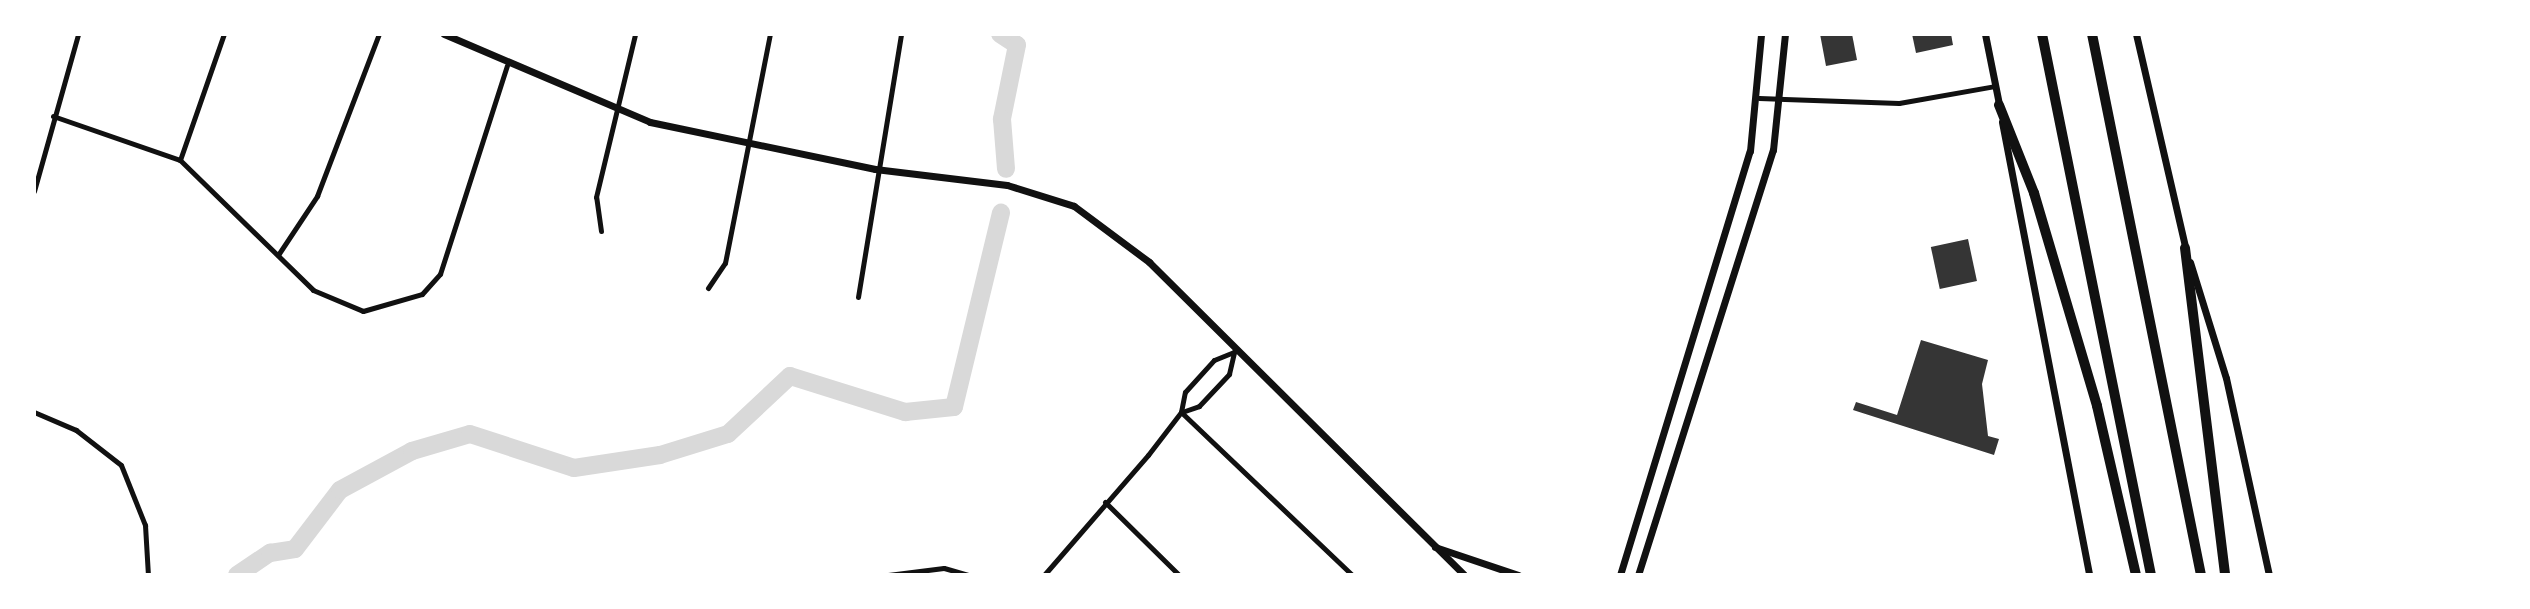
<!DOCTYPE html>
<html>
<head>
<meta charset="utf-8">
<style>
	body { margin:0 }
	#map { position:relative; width:2530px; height:609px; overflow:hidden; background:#fff; font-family:"Fira Sans",sans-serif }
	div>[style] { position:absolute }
	.river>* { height:18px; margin:-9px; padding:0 9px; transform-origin:9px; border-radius:9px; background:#d9d9d9 }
	.building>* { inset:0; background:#353535; transform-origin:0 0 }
	.minor>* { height:5px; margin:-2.5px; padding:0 2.5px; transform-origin:2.5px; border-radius:2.5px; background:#111 }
	.tertiary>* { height:7px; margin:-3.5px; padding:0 3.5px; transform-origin:3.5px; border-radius:3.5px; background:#111 }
	.secondary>* { height:7px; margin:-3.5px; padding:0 3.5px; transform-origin:3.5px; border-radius:3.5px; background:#111 }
	.motorway>* { height:10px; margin:-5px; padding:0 5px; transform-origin:5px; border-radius:5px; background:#111 }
	span { translate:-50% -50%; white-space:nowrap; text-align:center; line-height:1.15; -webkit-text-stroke:7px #fff; paint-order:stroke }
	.frame { position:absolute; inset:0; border:36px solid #fff; pointer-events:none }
</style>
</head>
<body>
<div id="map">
	<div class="river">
		<div style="left:1000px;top:34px;width:20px;rotate:33deg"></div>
		<div style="left:1017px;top:45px;width:76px;rotate:101.5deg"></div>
		<div style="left:1002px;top:119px;width:50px;rotate:85.4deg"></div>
		<div style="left:237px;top:575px;width:40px;rotate:-34deg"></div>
		<div style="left:270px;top:553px;width:25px;rotate:-9deg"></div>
		<div style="left:295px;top:549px;width:74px;rotate:-52.7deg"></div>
		<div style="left:340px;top:490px;width:82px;rotate:-28.4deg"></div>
		<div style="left:412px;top:451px;width:60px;rotate:-16.3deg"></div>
		<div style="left:470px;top:434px;width:109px;rotate:18.1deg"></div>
		<div style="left:574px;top:468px;width:87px;rotate:-8.6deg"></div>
		<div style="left:660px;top:455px;width:71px;rotate:-17.2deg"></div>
		<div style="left:728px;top:434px;width:85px;rotate:-43.1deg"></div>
		<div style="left:790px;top:376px;width:121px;rotate:17.4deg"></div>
		<div style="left:905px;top:412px;width:49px;rotate:-5.8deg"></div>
		<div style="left:954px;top:407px;width:200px;rotate:-76.4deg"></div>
	</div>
	<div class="building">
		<div style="clip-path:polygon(1820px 34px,1852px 34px,1857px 60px,1826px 66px)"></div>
		<div style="clip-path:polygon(1912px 34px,1951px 34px,1953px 45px,1916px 53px)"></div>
		<div style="left:1968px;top:239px;width:43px;height:38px;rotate:78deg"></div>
		<div style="clip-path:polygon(1921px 340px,1988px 360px,1982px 384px,1988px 436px,1999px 439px,1994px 455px,1853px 410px,1856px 402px,1897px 415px)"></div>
	</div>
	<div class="minor">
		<div style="left:1759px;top:98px;width:140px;rotate:2deg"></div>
		<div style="left:1899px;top:103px;width:97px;rotate:-10deg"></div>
		<div style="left:53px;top:116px;width:134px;rotate:19.1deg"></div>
		<div style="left:180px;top:160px;width:186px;rotate:44.3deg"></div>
		<div style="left:313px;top:290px;width:54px;rotate:22.8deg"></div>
		<div style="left:363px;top:311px;width:61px;rotate:-16.1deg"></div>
		<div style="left:422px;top:294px;width:27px;rotate:-48deg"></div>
		<div style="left:440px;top:274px;width:219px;rotate:-72.2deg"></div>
		<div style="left:180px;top:160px;width:133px;rotate:-70.8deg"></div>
		<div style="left:34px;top:191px;width:163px;rotate:-74.3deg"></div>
		<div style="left:601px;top:231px;width:34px;rotate:-98deg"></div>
		<div style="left:596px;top:197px;width:168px;rotate:-76.5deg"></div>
		<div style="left:278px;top:255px;width:71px;rotate:-56.5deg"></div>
		<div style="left:317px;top:196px;width:173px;rotate:-69.1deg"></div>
		<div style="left:708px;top:288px;width:30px;rotate:-56deg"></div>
		<div style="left:725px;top:263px;width:233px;rotate:-78.9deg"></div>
		<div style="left:858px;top:297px;width:266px;rotate:-80.7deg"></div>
		<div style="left:34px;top:412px;width:46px;rotate:23.2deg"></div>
		<div style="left:76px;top:430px;width:57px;rotate:37.9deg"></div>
		<div style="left:121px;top:465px;width:65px;rotate:68.2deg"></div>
		<div style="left:145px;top:525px;width:50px;rotate:86.6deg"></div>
		<div style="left:1181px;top:412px;width:236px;rotate:43.6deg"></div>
		<div style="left:1182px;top:412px;width:18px;rotate:-19deg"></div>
		<div style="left:1199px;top:406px;width:44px;rotate:-46.8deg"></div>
		<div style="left:1229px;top:374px;width:23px;rotate:-77deg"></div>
		<div style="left:1105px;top:502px;width:104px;rotate:44.6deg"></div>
		<div style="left:888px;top:575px;width:56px;rotate:-7.1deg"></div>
		<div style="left:944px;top:568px;width:25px;rotate:16deg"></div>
		<div style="left:1044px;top:575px;width:159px;rotate:-49.1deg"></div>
		<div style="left:1148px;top:455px;width:54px;rotate:-52.5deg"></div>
		<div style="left:1181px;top:412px;width:20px;rotate:-79deg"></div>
		<div style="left:1185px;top:392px;width:43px;rotate:-47.8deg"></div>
		<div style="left:1214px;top:360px;width:22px;rotate:-22deg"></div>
	</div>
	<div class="tertiary">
		<div style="left:444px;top:34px;width:224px;rotate:23.1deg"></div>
		<div style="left:650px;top:122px;width:230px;rotate:11.8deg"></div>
		<div style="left:875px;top:169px;width:133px;rotate:6.9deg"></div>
		<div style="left:1007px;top:185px;width:70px;rotate:17.4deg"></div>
		<div style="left:1074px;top:206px;width:94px;rotate:36.7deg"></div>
		<div style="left:1149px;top:262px;width:444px;rotate:44.8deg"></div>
		<div style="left:1435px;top:547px;width:88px;rotate:18.6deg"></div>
		<div style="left:1620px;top:575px;width:443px;rotate:-73deg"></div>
		<div style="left:1750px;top:151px;width:118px;rotate:-84.6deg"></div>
		<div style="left:1638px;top:575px;width:446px;rotate:-72.4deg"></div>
		<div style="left:1773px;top:150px;width:117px;rotate:-84.1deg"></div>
	</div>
	<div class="secondary">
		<div style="left:1985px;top:34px;width:76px;rotate:78.7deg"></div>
		<div style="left:2136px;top:34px;width:222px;rotate:77deg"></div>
		<div style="left:2002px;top:122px;width:461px;rotate:79.1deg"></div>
		<div style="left:2190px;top:262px;width:121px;rotate:72.8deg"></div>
		<div style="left:2226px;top:378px;width:202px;rotate:77.7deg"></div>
	</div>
	<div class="motorway">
		<div style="left:2042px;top:34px;width:552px;rotate:78.61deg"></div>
		<div style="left:2092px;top:34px;width:552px;rotate:78.61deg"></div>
		<div style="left:1999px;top:105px;width:95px;rotate:68.3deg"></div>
		<div style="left:2034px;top:193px;width:222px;rotate:73.5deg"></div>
		<div style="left:2097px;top:406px;width:173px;rotate:77deg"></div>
		<div style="left:2185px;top:248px;width:329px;rotate:83deg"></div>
	</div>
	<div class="frame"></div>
</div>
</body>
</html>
